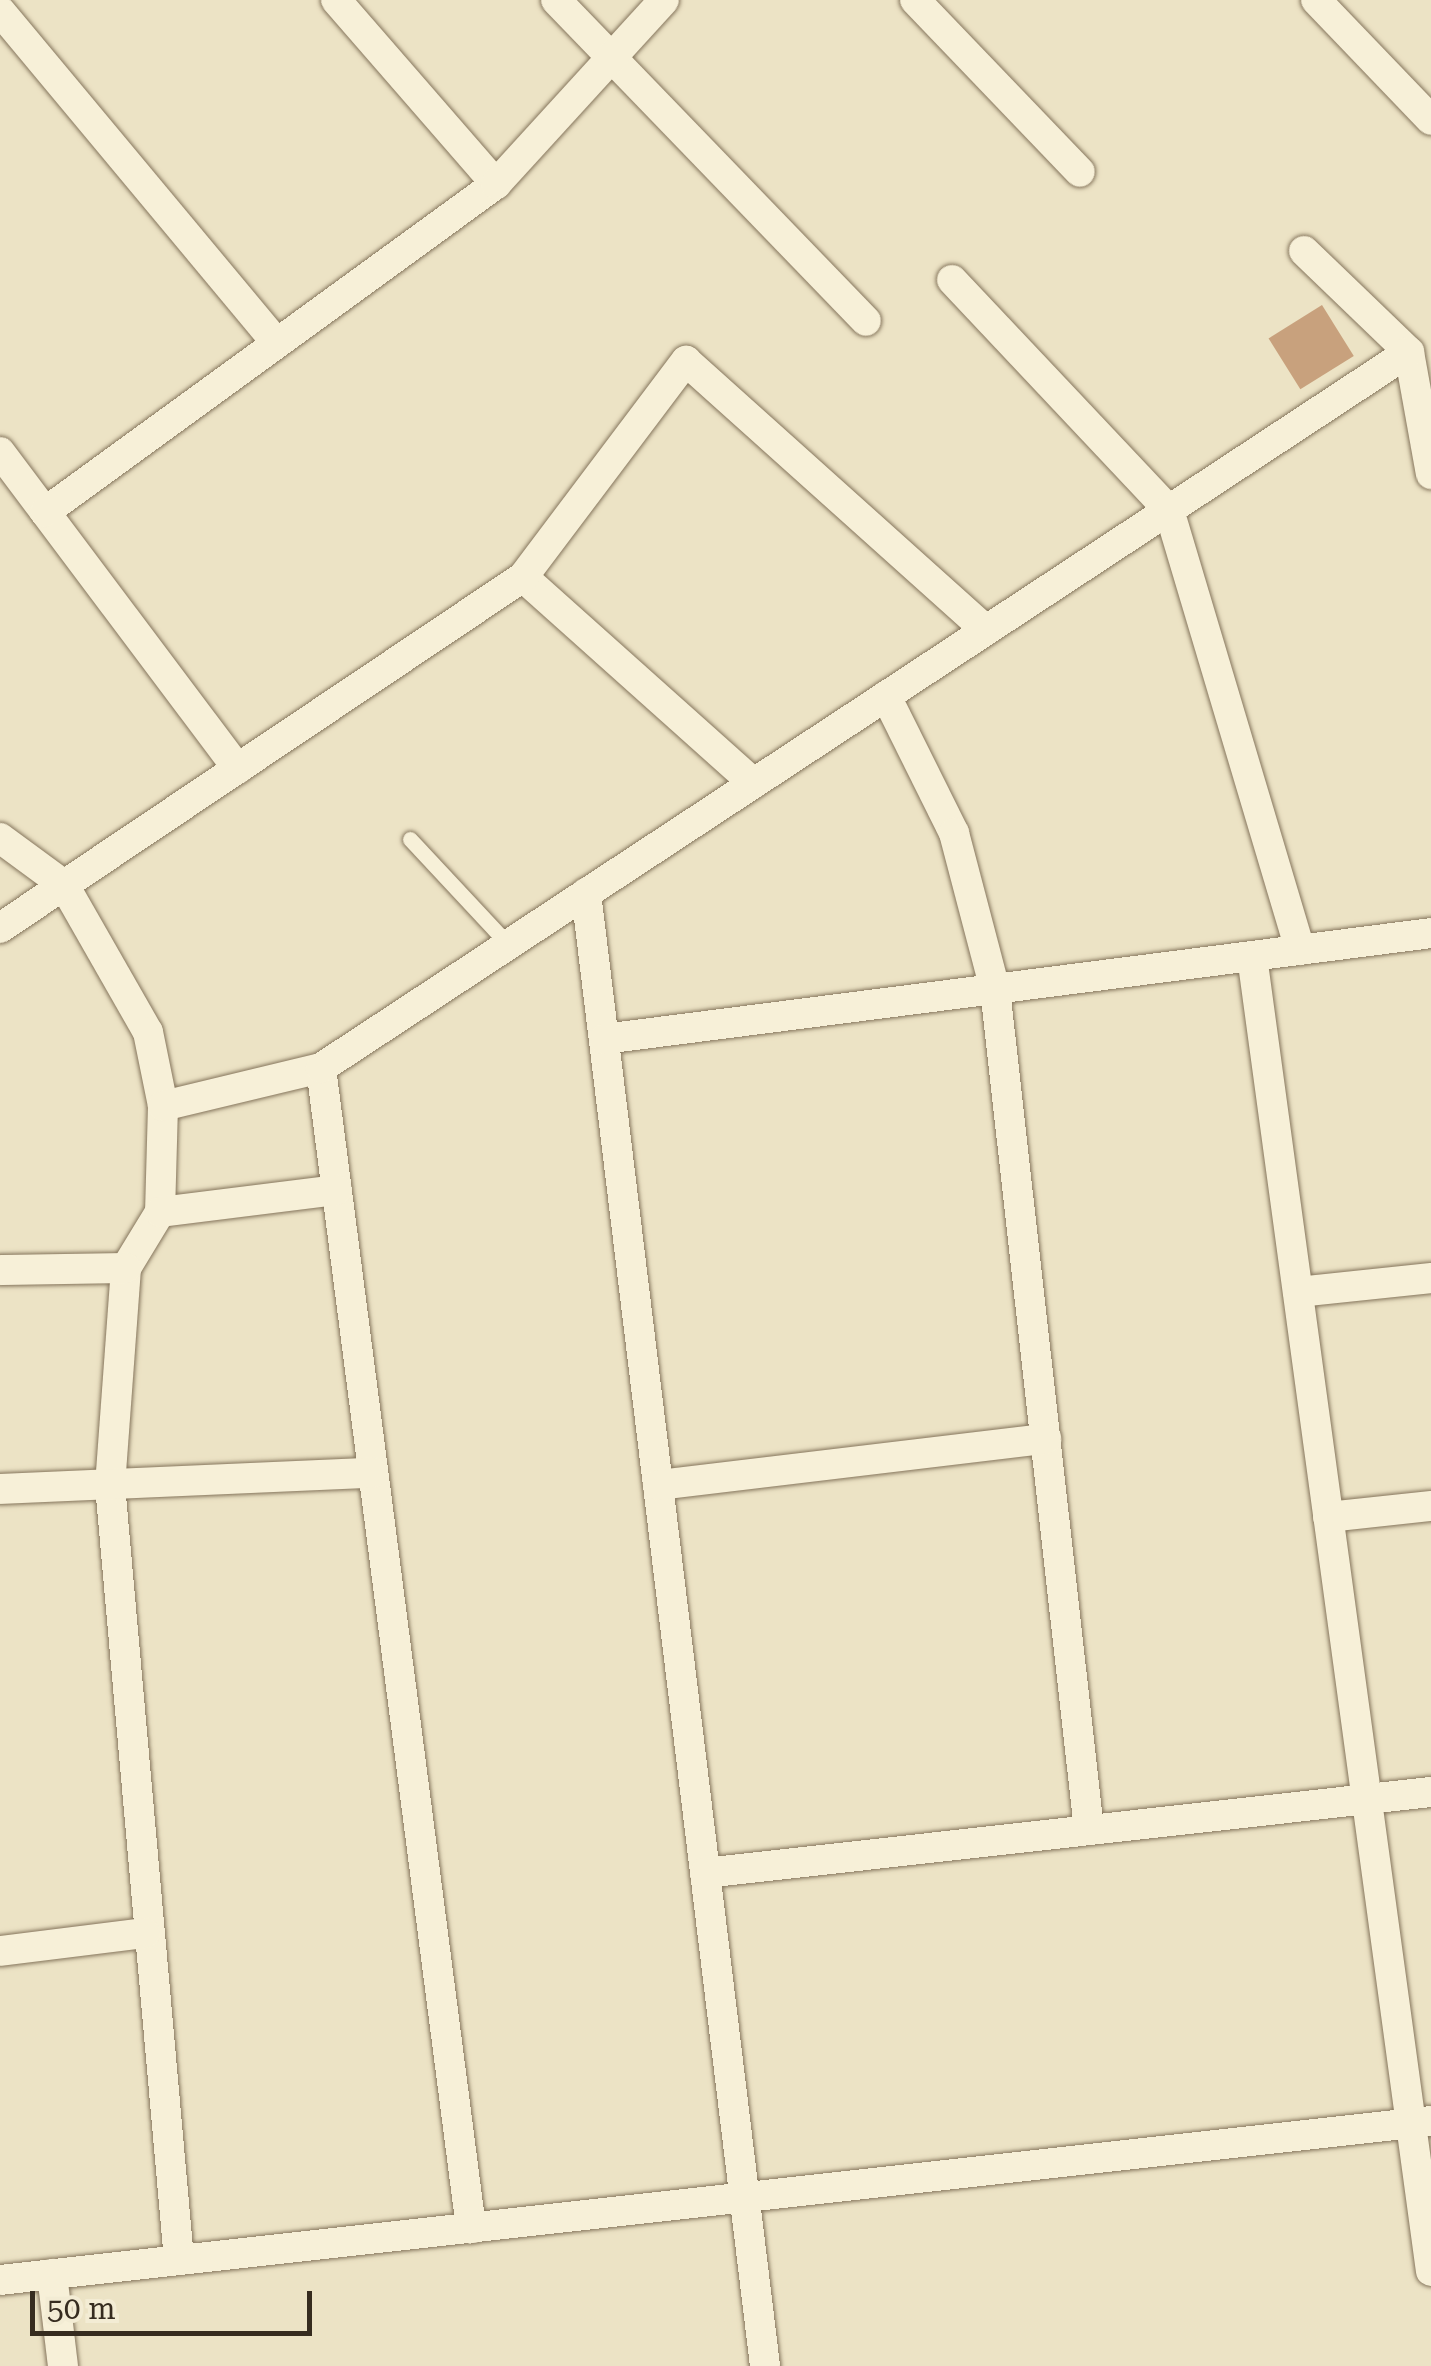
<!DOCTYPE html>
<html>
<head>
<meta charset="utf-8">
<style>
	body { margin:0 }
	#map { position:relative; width:1431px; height:2366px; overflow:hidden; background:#ece3c5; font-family:"Roboto Serif",serif }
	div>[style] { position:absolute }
	.building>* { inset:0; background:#c8a17d; transform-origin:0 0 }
	.roads { filter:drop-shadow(0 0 2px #85755c) drop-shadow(0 0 2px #85755c) }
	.lane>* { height:15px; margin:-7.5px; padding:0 7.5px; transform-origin:7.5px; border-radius:7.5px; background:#f7f0d8 }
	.street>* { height:30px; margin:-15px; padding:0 15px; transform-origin:15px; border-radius:15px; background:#f7f0d8 }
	span { translate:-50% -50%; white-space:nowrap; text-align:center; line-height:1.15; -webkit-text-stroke:8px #f3ecd4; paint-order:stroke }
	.scale { position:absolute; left:30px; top:2291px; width:282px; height:45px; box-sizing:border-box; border:5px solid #362c1f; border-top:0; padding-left:12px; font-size:30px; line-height:35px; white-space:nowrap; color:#362c1f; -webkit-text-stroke:8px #f3ecd4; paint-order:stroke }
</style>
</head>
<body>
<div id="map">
	<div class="building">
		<div style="left:1322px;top:305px;width:60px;height:63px;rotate:58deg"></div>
	</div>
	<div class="roads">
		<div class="lane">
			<div style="left:410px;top:839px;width:144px;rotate:47deg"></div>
		</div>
		<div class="street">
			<div style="left:336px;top:0;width:244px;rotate:49deg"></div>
			<div style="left:556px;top:0;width:446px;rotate:46deg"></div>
			<div style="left:915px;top:0;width:238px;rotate:46.2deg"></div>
			<div style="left:1316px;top:0;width:166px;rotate:46.2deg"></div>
			<div style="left:0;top:11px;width:432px;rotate:50.2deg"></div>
			<div style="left:1304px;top:251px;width:146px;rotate:43.9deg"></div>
			<div style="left:1409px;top:352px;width:124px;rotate:79.8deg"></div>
			<div style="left:952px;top:280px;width:316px;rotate:46.7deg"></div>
			<div style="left:1169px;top:510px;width:459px;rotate:73.4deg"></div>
			<div style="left:0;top:452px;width:396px;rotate:53.1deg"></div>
			<div style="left:45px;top:512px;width:558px;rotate:-36.03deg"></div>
			<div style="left:496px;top:184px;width:249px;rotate:-47.6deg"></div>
			<div style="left:523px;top:577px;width:309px;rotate:41.8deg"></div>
			<div style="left:886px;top:696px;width:153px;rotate:63.6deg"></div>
			<div style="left:954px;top:833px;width:161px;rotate:75.3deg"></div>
			<div style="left:995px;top:989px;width:846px;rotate:83.62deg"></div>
			<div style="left:0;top:838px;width:79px;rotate:36.3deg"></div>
			<div style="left:64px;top:885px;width:169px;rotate:60.3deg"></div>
			<div style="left:148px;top:1032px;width:76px;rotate:78.5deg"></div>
			<div style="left:163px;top:1106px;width:106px;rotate:91.6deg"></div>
			<div style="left:160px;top:1212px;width:66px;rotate:121.3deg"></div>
			<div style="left:126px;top:1268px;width:218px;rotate:94.2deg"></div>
			<div style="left:110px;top:1485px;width:778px;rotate:84.91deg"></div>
			<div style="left:586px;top:893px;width:1484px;rotate:83.07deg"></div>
			<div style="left:0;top:928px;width:630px;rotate:-33.87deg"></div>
			<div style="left:523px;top:577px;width:271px;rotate:-53deg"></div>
			<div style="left:686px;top:361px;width:403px;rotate:41.9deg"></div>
			<div style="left:1252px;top:956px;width:1327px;rotate:82.25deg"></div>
			<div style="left:604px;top:1039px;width:834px;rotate:-7.3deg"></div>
			<div style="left:321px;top:1068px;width:1170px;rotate:82.63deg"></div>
			<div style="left:163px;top:1106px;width:163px;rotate:-13.5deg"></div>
			<div style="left:321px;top:1068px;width:1302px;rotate:-33.35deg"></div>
			<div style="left:160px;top:1212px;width:178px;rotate:-7.1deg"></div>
			<div style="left:0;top:1270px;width:126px;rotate:-0.9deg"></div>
			<div style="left:1298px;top:1292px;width:134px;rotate:-6deg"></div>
			<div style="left:658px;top:1485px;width:391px;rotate:-6.8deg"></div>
			<div style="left:0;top:1489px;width:373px;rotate:-2.5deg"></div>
			<div style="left:1328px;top:1517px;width:104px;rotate:-6.1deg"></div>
			<div style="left:705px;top:1873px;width:731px;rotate:-6.37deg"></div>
			<div style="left:0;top:1951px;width:146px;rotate:-7.1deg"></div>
			<div style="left:52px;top:2274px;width:93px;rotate:83.2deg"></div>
			<div style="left:0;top:2280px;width:1440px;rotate:-6.34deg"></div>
		</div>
	</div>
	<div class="scale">50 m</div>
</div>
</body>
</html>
